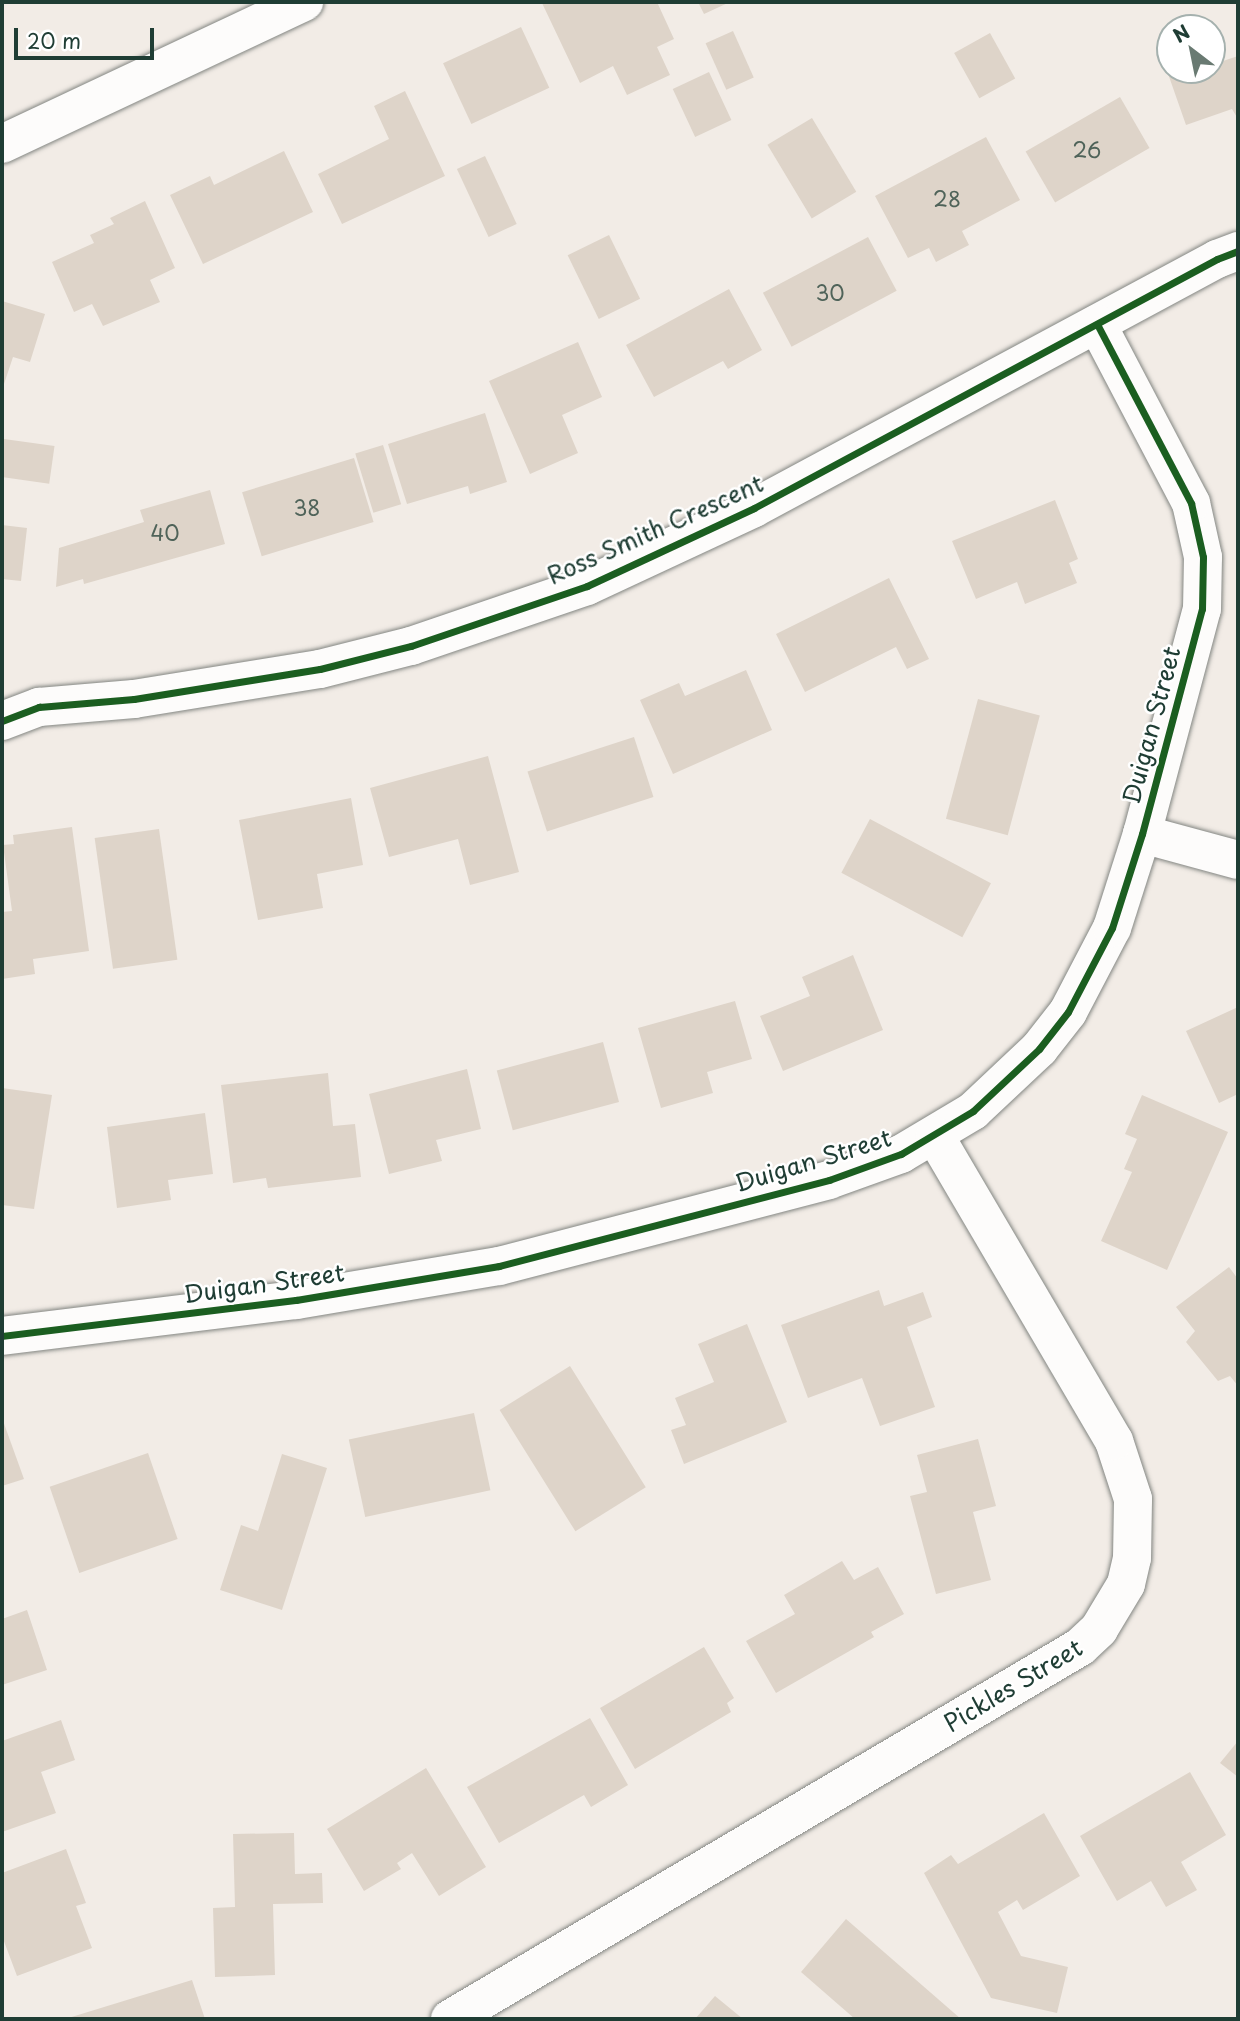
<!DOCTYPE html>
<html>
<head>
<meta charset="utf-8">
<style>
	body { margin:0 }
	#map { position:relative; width:1240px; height:2021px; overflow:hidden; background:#f2ece6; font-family:"Playpen Sans",sans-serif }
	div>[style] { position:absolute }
	.building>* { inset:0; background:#ded4c9; transform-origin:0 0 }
	.roads { filter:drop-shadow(0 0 2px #838682) drop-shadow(0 0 2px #838682) }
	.minor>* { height:38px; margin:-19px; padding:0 19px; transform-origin:19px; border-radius:19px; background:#fdfcfb }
	.cycleway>* { height:7px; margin:-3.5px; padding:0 3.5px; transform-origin:3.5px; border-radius:3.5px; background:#1b5e20 }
	span { translate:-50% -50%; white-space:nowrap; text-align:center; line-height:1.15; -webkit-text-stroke:5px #fff; paint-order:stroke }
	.number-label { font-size:21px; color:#4f6359 }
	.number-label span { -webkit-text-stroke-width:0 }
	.street-label { font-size:24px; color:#1f3d34 }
	.frame { position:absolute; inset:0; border:4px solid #1f3d34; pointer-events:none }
	.north { position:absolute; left:1156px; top:14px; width:70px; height:70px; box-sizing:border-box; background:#fff; border:2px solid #a5b1ae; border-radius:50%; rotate:328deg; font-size:19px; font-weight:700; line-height:28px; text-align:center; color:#1f3d34 }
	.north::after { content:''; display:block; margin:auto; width:24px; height:32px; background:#697a72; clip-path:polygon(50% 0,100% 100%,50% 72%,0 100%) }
	.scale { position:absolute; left:14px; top:28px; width:140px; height:32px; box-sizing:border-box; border:4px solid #1f3d34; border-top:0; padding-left:9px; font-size:21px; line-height:24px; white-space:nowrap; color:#1f3d34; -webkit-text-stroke:5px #fff; paint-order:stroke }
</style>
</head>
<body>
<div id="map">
	<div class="building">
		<div style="clip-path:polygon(657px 2px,674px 39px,657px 47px,670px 75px,627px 95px,613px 66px,580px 83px,542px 3px)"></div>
		<div style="clip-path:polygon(698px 2px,730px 2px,704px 14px)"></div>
		<div style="left:521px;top:27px;width:67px;height:86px;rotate:65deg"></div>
		<div style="left:733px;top:31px;width:51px;height:30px;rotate:66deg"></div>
		<div style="left:990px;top:33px;width:52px;height:41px;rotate:61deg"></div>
		<div style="clip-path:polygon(1219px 50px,1223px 61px,1238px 56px,1238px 119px,1232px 109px,1186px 125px,1166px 68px,1212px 70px,1212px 52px)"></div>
		<div style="left:709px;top:72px;width:53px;height:40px;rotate:65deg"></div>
		<div style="clip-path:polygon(405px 91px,445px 176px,342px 224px,318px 174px,389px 139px,374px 106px)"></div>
		<div style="left:1120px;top:97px;width:59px;height:109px;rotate:60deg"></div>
		<div style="left:812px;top:118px;width:86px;height:52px;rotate:59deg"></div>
		<div style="clip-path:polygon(986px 137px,1020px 200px,962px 231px,969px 245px,936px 262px,929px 248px,908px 258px,875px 196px)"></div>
		<div style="clip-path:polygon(284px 151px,313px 212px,203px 264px,170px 195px,210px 176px,214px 185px)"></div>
		<div style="left:485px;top:156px;width:75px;height:31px;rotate:65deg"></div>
		<div style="clip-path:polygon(145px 201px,175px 268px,150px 280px,160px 302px,103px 326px,92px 304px,74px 312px,52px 262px,94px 243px,90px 235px,114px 224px,110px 218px)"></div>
		<div style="left:609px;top:235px;width:71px;height:46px;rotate:64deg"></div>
		<div style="left:868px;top:237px;width:61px;height:119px;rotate:62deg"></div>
		<div style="clip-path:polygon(729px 289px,762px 350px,728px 369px,723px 361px,654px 397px,626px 345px)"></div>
		<div style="clip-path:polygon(2px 301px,45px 314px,30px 362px,13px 357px,2px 390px)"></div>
		<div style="clip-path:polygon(578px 342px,602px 397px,562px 415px,578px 453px,530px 474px,489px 381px)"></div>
		<div style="clip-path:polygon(485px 413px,507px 482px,470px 494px,468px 486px,407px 504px,388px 444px)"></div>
		<div style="left:4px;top:439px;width:51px;height:38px;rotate:8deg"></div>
		<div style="left:383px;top:445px;width:62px;height:29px;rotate:73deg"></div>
		<div style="left:354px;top:458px;width:67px;height:117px;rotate:73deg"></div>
		<div style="clip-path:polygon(210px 490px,225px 544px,84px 584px,83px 579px,56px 587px,59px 548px,144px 522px,140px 510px)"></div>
		<div style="clip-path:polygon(1055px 500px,1078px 559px,1069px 563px,1077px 583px,1025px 604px,1017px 582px,976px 599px,952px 541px)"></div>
		<div style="clip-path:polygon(2px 525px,27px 528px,21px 581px,2px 579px)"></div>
		<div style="clip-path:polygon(889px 578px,929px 659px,907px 669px,896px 647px,805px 692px,776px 634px)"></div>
		<div style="clip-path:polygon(746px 670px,772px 730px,673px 774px,640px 700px,679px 683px,685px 696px)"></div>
		<div style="left:978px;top:699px;width:64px;height:124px;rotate:15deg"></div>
		<div style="left:634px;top:737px;width:63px;height:112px;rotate:72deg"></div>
		<div style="clip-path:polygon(488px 756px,519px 872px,470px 885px,458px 839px,389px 857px,370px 788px)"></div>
		<div style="clip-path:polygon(351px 798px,363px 865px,317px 874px,323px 908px,258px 920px,239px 820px)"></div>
		<div style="left:870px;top:819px;width:137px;height:61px;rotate:28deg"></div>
		<div style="clip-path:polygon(72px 827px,89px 951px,33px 959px,35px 974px,2px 979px,2px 912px,12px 911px,3px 845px,14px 844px,13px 835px)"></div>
		<div style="left:159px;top:829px;width:132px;height:65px;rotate:82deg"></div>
		<div style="clip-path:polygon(853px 955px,883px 1030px,783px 1071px,760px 1016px,810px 996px,802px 977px)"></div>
		<div style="clip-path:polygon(735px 1001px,752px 1059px,707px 1072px,713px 1093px,661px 1108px,638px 1028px)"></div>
		<div style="clip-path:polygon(1238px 1007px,1238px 1094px,1219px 1103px,1186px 1031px)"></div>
		<div style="left:603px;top:1042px;width:62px;height:110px;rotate:75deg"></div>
		<div style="clip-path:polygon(467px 1069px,481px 1129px,436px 1140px,442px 1161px,389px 1174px,369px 1094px)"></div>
		<div style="clip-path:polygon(328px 1073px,333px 1126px,355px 1124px,361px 1177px,268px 1188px,266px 1178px,233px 1183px,221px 1085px)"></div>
		<div style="clip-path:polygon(2px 1088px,52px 1095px,34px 1209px,2px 1205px)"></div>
		<div style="clip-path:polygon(1142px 1095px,1228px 1132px,1167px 1270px,1101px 1241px,1132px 1172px,1124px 1169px,1137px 1139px,1125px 1134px)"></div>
		<div style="clip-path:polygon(205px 1113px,213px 1174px,168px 1180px,171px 1200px,117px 1208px,107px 1127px)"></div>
		<div style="clip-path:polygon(1229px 1267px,1238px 1279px,1238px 1386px,1230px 1376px,1218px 1381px,1186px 1342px,1195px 1331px,1176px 1307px)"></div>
		<div style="clip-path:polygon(879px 1290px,884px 1306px,923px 1292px,932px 1317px,907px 1327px,935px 1407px,880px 1426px,862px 1378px,808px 1398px,781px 1325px)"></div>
		<div style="clip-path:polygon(747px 1324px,787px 1422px,684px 1464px,671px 1430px,686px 1425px,675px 1398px,714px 1382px,698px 1344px)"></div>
		<div style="left:570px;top:1366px;width:143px;height:83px;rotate:58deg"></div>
		<div style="left:474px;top:1413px;width:79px;height:128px;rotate:78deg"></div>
		<div style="clip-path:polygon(2px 1418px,24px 1479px,2px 1486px)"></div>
		<div style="clip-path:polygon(978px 1439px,996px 1506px,973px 1512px,991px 1580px,936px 1594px,910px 1496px,927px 1492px,917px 1455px)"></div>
		<div style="left:148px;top:1453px;width:91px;height:104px;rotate:71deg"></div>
		<div style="clip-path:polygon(282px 1454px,327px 1468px,282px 1610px,220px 1590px,241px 1525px,258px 1531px)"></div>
		<div style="clip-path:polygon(842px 1561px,854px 1580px,878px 1567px,904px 1614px,871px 1632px,874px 1637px,776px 1693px,746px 1641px,795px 1614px,784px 1595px)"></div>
		<div style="clip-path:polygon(27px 1610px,47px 1670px,2px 1685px,2px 1619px)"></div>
		<div style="clip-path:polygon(704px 1647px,734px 1698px,727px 1703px,731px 1712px,635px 1769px,600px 1708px)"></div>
		<div style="clip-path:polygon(590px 1718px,628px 1785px,591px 1807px,584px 1795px,499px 1843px,467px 1787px)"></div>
		<div style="clip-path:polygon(61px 1720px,75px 1760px,41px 1772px,56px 1813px,2px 1832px,2px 1741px)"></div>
		<div style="clip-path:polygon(1238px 1741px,1238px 1777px,1220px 1763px)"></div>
		<div style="clip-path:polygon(426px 1768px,486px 1867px,439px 1896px,412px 1853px,397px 1863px,401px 1869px,364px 1891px,327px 1829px)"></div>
		<div style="clip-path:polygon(1190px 1772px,1226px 1835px,1181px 1862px,1197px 1890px,1166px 1907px,1151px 1881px,1117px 1901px,1080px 1836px)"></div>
		<div style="clip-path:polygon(1044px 1813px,1080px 1876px,1023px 1910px,1017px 1900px,998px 1912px,1021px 1956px,1068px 1967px,1057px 2013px,991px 1998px,924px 1873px,951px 1855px,958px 1864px)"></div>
		<div style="clip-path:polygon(294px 1833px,295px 1874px,322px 1873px,323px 1903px,273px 1904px,275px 1975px,215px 1977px,213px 1908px,235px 1907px,233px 1834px)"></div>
		<div style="clip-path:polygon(66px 1849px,86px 1903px,76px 1906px,92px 1948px,17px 1976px,2px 1936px,2px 1873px)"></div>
		<div style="clip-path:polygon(846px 1919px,961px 2019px,855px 2019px,801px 1972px)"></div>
		<div style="clip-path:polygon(192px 1980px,205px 2019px,65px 2019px)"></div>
		<div style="clip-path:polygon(715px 1996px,743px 2019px,695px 2019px)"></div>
	</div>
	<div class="roads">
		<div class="minor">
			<div style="left:2px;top:144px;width:334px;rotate:-25.2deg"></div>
			<div style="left:2px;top:721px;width:40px;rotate:-21deg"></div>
			<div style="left:39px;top:707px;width:95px;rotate:-4.8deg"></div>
			<div style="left:134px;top:699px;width:188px;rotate:-9.2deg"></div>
			<div style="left:320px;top:669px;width:94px;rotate:-14.2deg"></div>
			<div style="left:411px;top:646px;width:186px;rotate:-18.8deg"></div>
			<div style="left:587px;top:586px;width:184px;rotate:-25deg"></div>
			<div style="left:754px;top:508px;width:526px;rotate:-28.27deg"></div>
			<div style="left:1217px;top:259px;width:22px;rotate:-21deg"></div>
			<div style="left:1142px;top:834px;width:99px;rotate:15.2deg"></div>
			<div style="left:2px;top:1336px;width:296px;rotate:-7deg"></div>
			<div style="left:296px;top:1300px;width:206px;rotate:-9.5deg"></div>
			<div style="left:499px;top:1266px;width:341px;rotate:-14.6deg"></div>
			<div style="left:829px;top:1180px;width:77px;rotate:-19.9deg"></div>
			<div style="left:901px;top:1154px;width:84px;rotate:-30.8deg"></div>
			<div style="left:973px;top:1111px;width:91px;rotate:-43.2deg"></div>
			<div style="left:1039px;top:1049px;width:47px;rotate:-51.9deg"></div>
			<div style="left:1068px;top:1012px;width:95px;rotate:-62.4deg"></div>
			<div style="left:1112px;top:928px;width:99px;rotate:-72.3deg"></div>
			<div style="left:1142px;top:834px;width:233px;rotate:-75.1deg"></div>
			<div style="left:1202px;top:609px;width:52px;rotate:-88.9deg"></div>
			<div style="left:1203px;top:557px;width:55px;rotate:-102.5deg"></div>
			<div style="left:1191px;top:503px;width:202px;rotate:-117.7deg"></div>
			<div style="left:450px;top:2019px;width:732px;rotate:-30.56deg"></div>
			<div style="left:1080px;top:1647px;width:26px;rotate:-43deg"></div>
			<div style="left:1099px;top:1629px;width:52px;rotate:-59deg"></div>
			<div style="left:1126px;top:1584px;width:27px;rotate:-77deg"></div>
			<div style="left:1132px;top:1558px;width:59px;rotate:-89deg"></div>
			<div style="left:1133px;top:1499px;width:61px;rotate:-108.1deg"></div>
			<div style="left:1114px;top:1441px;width:354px;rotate:-120.4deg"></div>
		</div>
	</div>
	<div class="cycleway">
		<div style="left:2px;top:721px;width:40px;rotate:-21deg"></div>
		<div style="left:39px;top:707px;width:95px;rotate:-4.8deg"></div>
		<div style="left:134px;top:699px;width:188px;rotate:-9.2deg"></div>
		<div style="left:320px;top:669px;width:94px;rotate:-14.2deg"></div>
		<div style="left:411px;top:646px;width:186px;rotate:-18.8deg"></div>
		<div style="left:587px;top:586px;width:184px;rotate:-25deg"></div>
		<div style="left:754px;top:508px;width:526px;rotate:-28.27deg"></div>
		<div style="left:1217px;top:259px;width:22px;rotate:-21deg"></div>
		<div style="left:2px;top:1336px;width:296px;rotate:-7deg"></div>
		<div style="left:296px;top:1300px;width:206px;rotate:-9.5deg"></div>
		<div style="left:499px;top:1266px;width:341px;rotate:-14.6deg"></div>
		<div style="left:829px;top:1180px;width:77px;rotate:-19.9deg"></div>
		<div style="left:901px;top:1154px;width:84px;rotate:-30.8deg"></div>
		<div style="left:973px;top:1111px;width:91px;rotate:-43.2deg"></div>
		<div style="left:1039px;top:1049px;width:47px;rotate:-51.9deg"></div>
		<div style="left:1068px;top:1012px;width:95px;rotate:-62.4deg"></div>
		<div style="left:1112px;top:928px;width:99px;rotate:-72.3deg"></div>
		<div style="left:1142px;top:834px;width:233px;rotate:-75.1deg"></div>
		<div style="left:1202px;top:609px;width:52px;rotate:-88.9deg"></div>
		<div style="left:1203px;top:557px;width:55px;rotate:-102.5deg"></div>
		<div style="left:1191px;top:503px;width:202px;rotate:-117.7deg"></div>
	</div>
	<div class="number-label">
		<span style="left:1087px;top:149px">26</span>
		<span style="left:947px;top:198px">28</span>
		<span style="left:830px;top:292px">30</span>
		<span style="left:307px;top:507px">38</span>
		<span style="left:165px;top:532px">40</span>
	</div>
	<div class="street-label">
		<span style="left:655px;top:529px;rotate:-24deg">Ross Smith Crescent</span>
		<span style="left:1151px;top:725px;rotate:-75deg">Duigan Street</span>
		<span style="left:813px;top:1160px;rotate:-17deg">Duigan Street</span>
		<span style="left:264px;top:1283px;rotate:-8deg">Duigan Street</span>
		<span style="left:1013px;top:1685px;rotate:-31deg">Pickles Street</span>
	</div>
	<div class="frame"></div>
	<div class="north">N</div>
	<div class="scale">20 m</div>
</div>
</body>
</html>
